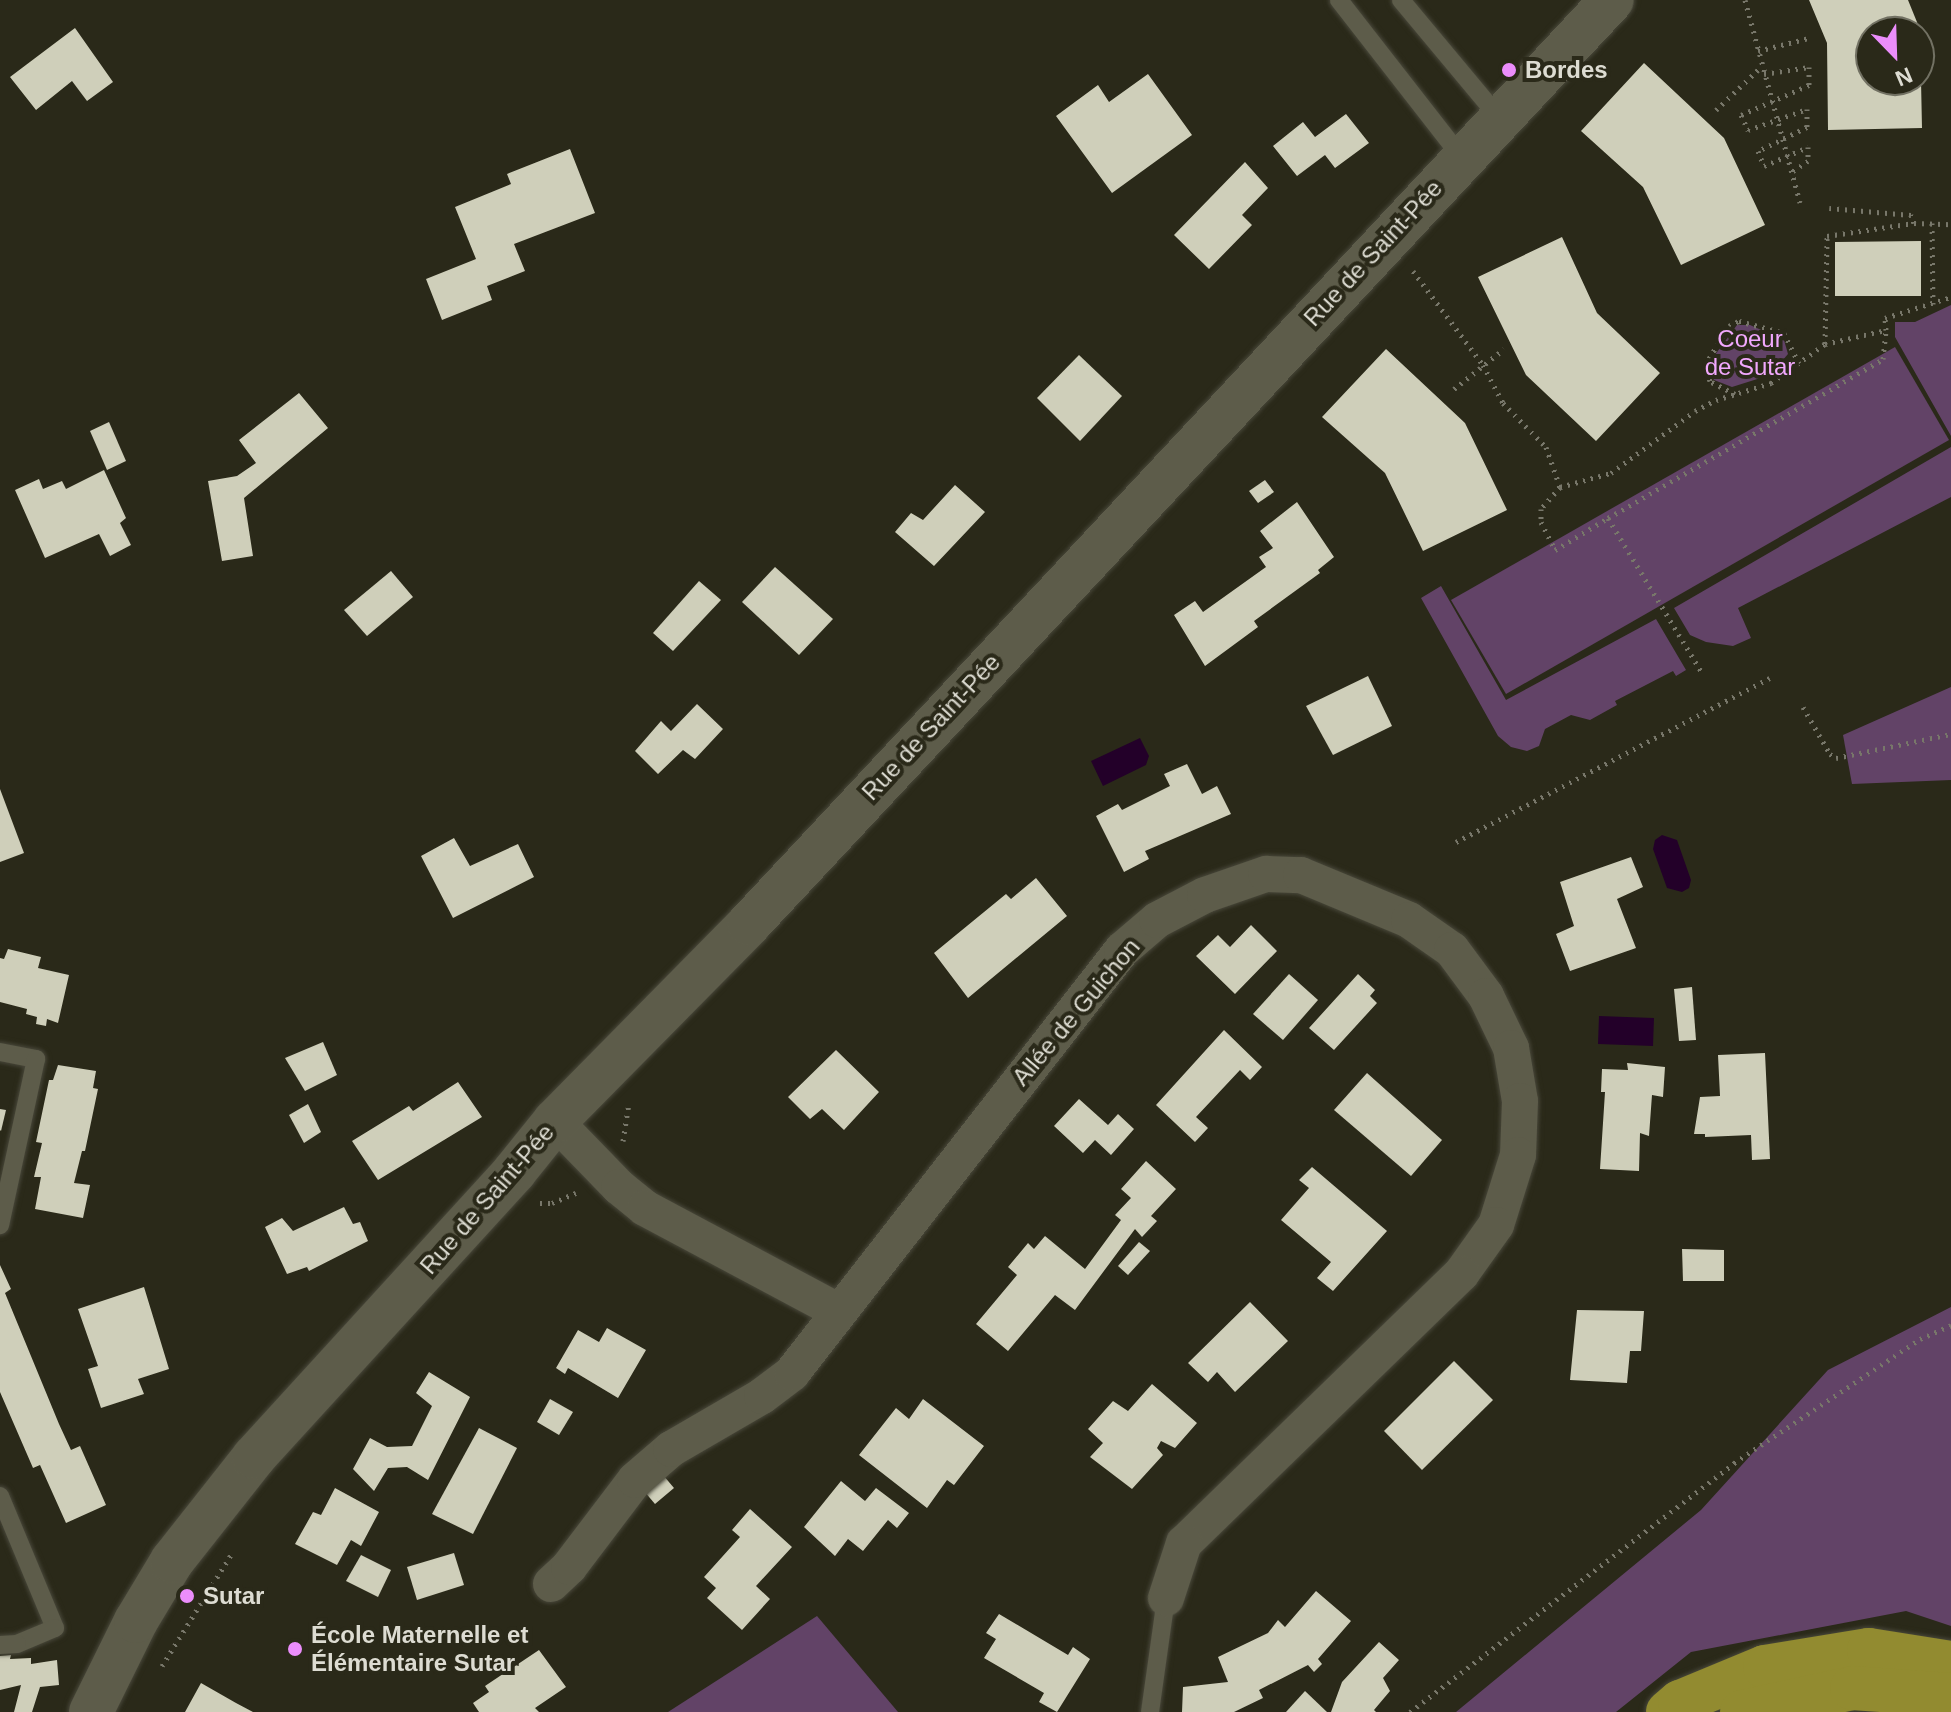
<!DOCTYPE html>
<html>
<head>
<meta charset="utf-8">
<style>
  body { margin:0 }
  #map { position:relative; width:1951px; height:1712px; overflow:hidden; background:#2a2919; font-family:Arial,sans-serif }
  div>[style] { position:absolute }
  .green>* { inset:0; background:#624367 }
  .water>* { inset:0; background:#230029 }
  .building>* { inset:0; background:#cfcfba }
  .path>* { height:5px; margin-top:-2.5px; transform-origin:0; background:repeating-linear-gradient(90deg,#78776a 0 2px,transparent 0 8px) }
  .roads { filter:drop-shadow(0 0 2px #48473a) drop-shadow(0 0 2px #48473a) }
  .lane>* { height:18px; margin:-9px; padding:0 9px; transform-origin:9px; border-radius:9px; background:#5d5c4a }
  .street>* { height:36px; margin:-18px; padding:0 18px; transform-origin:18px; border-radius:18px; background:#5d5c4a }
  .secondary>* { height:44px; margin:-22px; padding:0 22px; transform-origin:22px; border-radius:22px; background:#5d5c4a }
  .highway>* { height:44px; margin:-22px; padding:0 22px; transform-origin:22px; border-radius:22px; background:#928b30 }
  .dots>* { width:22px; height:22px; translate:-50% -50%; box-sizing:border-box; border:4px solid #2a2919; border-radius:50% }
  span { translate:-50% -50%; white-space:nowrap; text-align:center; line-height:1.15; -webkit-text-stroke:8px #2a2919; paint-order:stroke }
  .poi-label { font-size:24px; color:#dddcd2; font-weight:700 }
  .left { translate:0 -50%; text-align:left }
  .street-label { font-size:24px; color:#dddcd2 }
  .park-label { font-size:24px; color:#f1a8fd }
  .north { position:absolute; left:1855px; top:16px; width:80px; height:80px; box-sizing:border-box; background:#2a2919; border:2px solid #727163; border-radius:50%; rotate:157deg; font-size:22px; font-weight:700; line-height:32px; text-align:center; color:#dddcd2 }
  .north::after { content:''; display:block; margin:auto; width:28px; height:36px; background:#eb8dfb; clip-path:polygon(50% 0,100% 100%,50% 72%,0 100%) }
</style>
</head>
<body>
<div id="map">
  <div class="green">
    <i style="clip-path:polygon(1951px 305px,1951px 436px,1895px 337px,1895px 322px,1915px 322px)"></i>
    <i style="clip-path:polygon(1737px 325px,1750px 325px,1784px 340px,1788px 354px,1770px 375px,1732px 387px,1714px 380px,1708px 371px,1709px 363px)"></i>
    <i style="clip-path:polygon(1895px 347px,1949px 440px,1506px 694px,1451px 600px)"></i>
    <i style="clip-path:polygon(1951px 447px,1951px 497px,1738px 608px,1751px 638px,1733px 646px,1706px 642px,1690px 635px,1674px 608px)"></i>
    <i style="clip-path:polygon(1441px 586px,1506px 700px,1656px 619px,1686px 670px,1676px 676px,1673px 671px,1615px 701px,1617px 705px,1590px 720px,1571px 715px,1545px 729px,1539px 746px,1527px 751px,1511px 747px,1498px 736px,1421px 598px)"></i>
    <i style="clip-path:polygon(1951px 687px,1951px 780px,1852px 784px,1843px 735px)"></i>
    <i style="clip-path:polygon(1951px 1307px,1951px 1626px,1906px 1611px,1691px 1652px,1616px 1712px,1456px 1712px,1701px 1510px,1828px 1370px)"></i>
    <i style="clip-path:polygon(817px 1616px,898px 1712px,668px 1712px)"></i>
  </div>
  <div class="water">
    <i style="clip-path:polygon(1140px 738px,1149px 756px,1146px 765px,1103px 786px,1091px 761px)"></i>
    <i style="clip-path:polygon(1662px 835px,1677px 840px,1691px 880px,1689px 888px,1682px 892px,1667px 888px,1653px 849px,1655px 840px)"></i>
    <i style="clip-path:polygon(1599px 1016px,1654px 1018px,1653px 1046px,1598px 1044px)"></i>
  </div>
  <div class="building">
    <i style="clip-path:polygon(1809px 0,1908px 0,1921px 32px,1871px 32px,1871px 80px,1921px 80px,1922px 128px,1828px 130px,1827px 43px)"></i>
    <i style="clip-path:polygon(75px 28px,113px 82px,87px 101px,72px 81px,36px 110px,10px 77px)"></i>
    <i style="clip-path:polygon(1644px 63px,1724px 138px,1765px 225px,1681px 265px,1643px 187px,1581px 131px)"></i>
    <i style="clip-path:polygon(1148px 74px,1192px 135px,1112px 193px,1056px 116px,1098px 85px,1109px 102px)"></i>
    <i style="clip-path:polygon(1346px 114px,1369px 143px,1335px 168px,1325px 155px,1297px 176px,1273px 146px,1303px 122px,1315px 137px)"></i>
    <i style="clip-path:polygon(570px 149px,595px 213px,514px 244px,525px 271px,487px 286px,492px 300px,442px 320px,426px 279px,476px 259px,455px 207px,511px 184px,507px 174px)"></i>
    <i style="clip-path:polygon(1245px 162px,1268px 188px,1242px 215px,1252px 225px,1209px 269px,1174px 235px)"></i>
    <i style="clip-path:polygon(1562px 237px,1597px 313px,1660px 373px,1596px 441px,1526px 375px,1478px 277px)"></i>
    <i style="clip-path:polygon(1921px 241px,1921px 296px,1835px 296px,1835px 242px)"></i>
    <i style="clip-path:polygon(1386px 349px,1465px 423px,1507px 510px,1423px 551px,1385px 473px,1322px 417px)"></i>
    <i style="clip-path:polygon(1079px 355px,1122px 396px,1080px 441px,1037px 398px)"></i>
    <i style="clip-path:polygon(299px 393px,328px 428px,244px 498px,253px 556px,222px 561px,208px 481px,237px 476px,256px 463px,239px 440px)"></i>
    <i style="clip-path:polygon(109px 422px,126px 461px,107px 470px,90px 431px)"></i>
    <i style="clip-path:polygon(104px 470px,126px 518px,120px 523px,131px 545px,110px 556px,99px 534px,45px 558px,15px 490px,39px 479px,43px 489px,62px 481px,66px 489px)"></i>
    <i style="clip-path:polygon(1265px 480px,1274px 492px,1258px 503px,1249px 491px)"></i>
    <i style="clip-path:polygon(955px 485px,985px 512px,934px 566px,895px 532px,911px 513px,923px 520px)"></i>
    <i style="clip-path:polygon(1297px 502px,1334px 557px,1318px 570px,1320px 573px,1254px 621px,1258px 627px,1205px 666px,1174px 615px,1195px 601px,1203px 612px,1266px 567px,1259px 557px,1273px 548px,1260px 531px)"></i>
    <i style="clip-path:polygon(775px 567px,833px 619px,799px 655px,742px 602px)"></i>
    <i style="clip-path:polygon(391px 571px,413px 597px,367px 636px,344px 610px)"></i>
    <i style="clip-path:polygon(699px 581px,721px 600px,673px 651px,653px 633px)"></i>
    <i style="clip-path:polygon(1368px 676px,1392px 726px,1333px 755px,1306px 706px)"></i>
    <i style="clip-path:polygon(697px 704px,723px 729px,695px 759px,683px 750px,658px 774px,635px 751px,661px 721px,671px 731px)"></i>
    <i style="clip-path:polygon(1187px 764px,1202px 794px,1217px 786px,1231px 814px,1145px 851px,1149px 859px,1124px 872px,1096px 816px,1118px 804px,1122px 810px,1170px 786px,1164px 774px)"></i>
    <i style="clip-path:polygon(0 789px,24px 853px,0 862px)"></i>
    <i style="clip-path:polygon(454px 838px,470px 866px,518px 844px,534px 877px,453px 918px,421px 856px)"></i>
    <i style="clip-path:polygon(1631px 857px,1643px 887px,1617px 899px,1636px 948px,1570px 971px,1556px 934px,1574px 926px,1560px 882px)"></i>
    <i style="clip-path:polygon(1036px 878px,1067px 916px,968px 998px,934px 953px,1006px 894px,1011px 899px)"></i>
    <i style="clip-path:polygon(1251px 925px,1277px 951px,1235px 994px,1196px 956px,1218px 935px,1230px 947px)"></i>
    <i style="clip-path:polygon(8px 949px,41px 957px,38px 968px,69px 975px,58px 1023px,47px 1019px,46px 1026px,36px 1024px,37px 1017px,26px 1014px,27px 1009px,0 1002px,0 958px,4px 959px)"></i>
    <i style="clip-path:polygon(1289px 974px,1318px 1000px,1283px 1040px,1253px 1014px)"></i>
    <i style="clip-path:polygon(1358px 974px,1375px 990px,1370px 996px,1377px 1003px,1334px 1050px,1309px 1028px)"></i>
    <i style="clip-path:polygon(1692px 987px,1696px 1040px,1679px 1041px,1674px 989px)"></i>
    <i style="clip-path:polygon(1224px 1030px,1262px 1067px,1250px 1080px,1240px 1070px,1196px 1117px,1208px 1128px,1195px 1142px,1156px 1105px)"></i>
    <i style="clip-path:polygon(323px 1042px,337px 1075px,305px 1091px,285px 1058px)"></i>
    <i style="clip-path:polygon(836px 1050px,879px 1092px,844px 1130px,822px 1109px,810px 1119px,788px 1097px)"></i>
    <i style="clip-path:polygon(1765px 1053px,1770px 1159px,1752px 1160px,1751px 1135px,1705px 1137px,1705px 1134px,1694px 1134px,1700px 1097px,1720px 1096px,1718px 1055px)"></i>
    <i style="clip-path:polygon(1627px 1063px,1665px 1067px,1663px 1097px,1652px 1095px,1649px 1136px,1640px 1133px,1639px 1171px,1600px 1169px,1605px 1092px,1601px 1092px,1602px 1069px,1628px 1070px)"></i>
    <i style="clip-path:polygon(58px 1065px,96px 1071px,93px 1088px,98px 1089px,85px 1151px,82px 1151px,74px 1183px,90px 1185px,83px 1218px,35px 1209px,41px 1177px,34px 1177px,42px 1143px,36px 1142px,49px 1080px,53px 1080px)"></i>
    <i style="clip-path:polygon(1367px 1073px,1442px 1140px,1411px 1176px,1334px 1110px)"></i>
    <i style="clip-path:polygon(458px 1082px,482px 1117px,378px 1180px,352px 1141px,409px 1106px,413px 1111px)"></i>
    <i style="clip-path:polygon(1079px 1099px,1108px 1125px,1118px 1114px,1134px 1129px,1111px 1155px,1095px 1140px,1083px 1153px,1054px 1126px)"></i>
    <i style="clip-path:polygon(308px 1104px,321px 1132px,304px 1143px,289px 1115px)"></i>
    <i style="clip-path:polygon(0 1109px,6px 1110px,1px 1131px,0 1130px)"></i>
    <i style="clip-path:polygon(1146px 1161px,1176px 1189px,1151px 1216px,1157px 1221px,1142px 1237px,1135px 1229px,1075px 1310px,1055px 1295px,1008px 1351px,976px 1324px,1017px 1275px,1008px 1267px,1028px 1243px,1034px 1249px,1045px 1236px,1085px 1269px,1121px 1220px,1115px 1215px,1131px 1198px,1121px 1189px)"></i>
    <i style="clip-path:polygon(1312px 1167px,1387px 1231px,1333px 1291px,1317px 1278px,1331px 1262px,1281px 1220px,1309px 1188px,1299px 1180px)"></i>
    <i style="clip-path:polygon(344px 1207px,353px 1224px,360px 1222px,368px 1241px,309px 1271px,307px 1267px,287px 1274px,265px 1227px,282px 1218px,293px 1231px)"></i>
    <i style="clip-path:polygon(1139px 1242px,1150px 1251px,1128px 1275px,1118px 1266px)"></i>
    <i style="clip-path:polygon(1682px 1249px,1724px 1250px,1724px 1281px,1683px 1281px)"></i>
    <i style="clip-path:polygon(0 1265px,11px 1289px,5px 1293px,59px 1424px,71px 1450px,80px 1446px,106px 1505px,66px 1523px,40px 1465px,33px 1468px,0 1392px)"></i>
    <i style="clip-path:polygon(144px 1287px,169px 1369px,138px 1379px,144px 1394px,101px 1408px,88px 1369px,98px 1366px,78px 1309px)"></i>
    <i style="clip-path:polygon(1250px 1302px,1288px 1341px,1235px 1392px,1217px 1372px,1208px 1382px,1188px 1363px)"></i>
    <i style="clip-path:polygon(1577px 1310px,1644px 1311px,1641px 1351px,1630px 1351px,1627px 1383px,1570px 1380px)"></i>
    <i style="clip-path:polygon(607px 1328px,646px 1350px,618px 1398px,568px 1368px,565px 1374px,556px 1368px,578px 1330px,599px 1342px)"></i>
    <i style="clip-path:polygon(1454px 1361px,1493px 1400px,1422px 1470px,1384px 1431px)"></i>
    <i style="clip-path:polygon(429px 1372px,470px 1397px,428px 1480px,407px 1467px,388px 1468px,374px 1491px,353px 1469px,370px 1438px,387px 1447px,412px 1446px,432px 1406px,416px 1393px)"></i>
    <i style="clip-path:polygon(1152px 1384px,1197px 1423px,1175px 1448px,1161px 1441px,1157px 1448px,1163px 1455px,1132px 1489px,1090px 1457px,1103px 1443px,1088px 1429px,1113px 1401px,1128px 1411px)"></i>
    <i style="clip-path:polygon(550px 1399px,573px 1412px,559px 1435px,537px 1422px)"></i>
    <i style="clip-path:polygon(923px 1399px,984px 1446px,954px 1485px,947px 1480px,927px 1508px,859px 1455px,896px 1408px,909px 1419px)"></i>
    <i style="clip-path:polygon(479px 1428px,517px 1448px,473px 1534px,432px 1514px)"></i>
    <i style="clip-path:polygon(663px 1475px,674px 1488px,655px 1504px,644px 1491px)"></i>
    <i style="clip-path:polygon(841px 1481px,865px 1501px,876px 1488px,909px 1513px,897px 1528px,888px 1520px,863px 1551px,848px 1539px,835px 1556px,804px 1527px)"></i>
    <i style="clip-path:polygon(335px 1488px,379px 1512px,361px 1546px,351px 1540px,337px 1565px,295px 1544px,313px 1512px,321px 1515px)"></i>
    <i style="clip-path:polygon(750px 1509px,792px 1547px,756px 1586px,770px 1599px,742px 1630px,707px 1598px,716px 1588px,704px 1577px,740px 1537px,732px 1530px)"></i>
    <i style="clip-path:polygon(454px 1553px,464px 1585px,417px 1600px,407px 1567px)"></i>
    <i style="clip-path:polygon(361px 1555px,391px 1570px,378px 1597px,346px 1581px)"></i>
    <i style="clip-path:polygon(1316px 1591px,1351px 1621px,1318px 1659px,1322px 1664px,1314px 1672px,1308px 1665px,1259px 1690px,1263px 1698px,1234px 1712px,1182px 1712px,1183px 1687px,1228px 1682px,1218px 1657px,1268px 1633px,1278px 1620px,1285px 1627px)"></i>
    <i style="clip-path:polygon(999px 1614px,1068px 1655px,1073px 1647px,1090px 1659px,1057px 1712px,1039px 1702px,1044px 1693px,984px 1658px,996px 1639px,986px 1633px)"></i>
    <i style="clip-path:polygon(1379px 1642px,1399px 1660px,1383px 1678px,1390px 1691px,1374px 1710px,1376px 1712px,1331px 1712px,1342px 1682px)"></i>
    <i style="clip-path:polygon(539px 1650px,566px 1687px,535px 1708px,539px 1712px,479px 1712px,473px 1703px,489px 1692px,485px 1686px)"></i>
    <i style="clip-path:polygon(11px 1655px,10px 1659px,31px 1658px,31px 1664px,57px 1660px,59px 1685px,40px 1687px,32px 1712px,14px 1712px,21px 1685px,0 1690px,0 1656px)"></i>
    <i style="clip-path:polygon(201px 1683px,236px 1703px,253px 1712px,185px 1712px)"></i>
    <i style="clip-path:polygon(1305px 1691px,1327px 1712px,1286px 1712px)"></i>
  </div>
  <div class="path">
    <i style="left:1745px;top:0;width:210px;rotate:74.8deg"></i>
    <i style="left:1758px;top:51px;width:53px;rotate:-14.3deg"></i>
    <i style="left:1764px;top:74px;width:46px;rotate:-8.8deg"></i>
    <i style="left:1809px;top:67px;width:18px;rotate:90deg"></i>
    <i style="left:1809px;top:85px;width:74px;rotate:156.2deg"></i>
    <i style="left:1741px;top:115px;width:17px;rotate:65deg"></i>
    <i style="left:1748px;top:130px;width:63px;rotate:-19.6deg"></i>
    <i style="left:1807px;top:109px;width:18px;rotate:90deg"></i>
    <i style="left:1807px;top:127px;width:55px;rotate:153.9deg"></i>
    <i style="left:1758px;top:151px;width:16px;rotate:68deg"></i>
    <i style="left:1764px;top:166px;width:48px;rotate:-23.4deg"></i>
    <i style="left:1808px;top:147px;width:14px;rotate:90deg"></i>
    <i style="left:1808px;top:161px;width:22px;rotate:146deg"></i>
    <i style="left:1716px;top:110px;width:62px;rotate:-43.7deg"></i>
    <i style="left:1914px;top:223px;width:37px;rotate:2deg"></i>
    <i style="left:1932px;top:223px;width:81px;rotate:89.3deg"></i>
    <i style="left:1413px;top:271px;width:117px;rotate:53.3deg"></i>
    <i style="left:1483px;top:365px;width:43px;rotate:62.2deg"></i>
    <i style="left:1503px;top:403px;width:62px;rotate:45.7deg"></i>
    <i style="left:1546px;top:447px;width:42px;rotate:70.7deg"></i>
    <i style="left:1560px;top:487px;width:29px;rotate:131deg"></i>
    <i style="left:1541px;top:509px;width:13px;rotate:90deg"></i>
    <i style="left:1541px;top:522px;width:31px;rotate:63deg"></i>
    <i style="left:1555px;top:550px;width:62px;rotate:-31.1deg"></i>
    <i style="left:1608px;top:518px;width:179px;rotate:58.7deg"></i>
    <i style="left:1825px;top:344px;width:108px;rotate:-88.9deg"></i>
    <i style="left:1827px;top:236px;width:88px;rotate:-8.5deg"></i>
    <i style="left:1914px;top:223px;width:9px;rotate:-111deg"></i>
    <i style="left:1911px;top:215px;width:82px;rotate:-175.1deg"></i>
    <i style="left:1454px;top:389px;width:64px;rotate:-38.7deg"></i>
    <i style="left:1735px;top:394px;width:28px;rotate:-153deg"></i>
    <i style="left:1710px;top:381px;width:17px;rotate:-107deg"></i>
    <i style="left:1705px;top:365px;width:46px;rotate:-58.4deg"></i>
    <i style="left:1729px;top:326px;width:11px;rotate:-27deg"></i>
    <i style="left:1739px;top:321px;width:47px;rotate:14.9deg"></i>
    <i style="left:1784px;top:333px;width:34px;rotate:64deg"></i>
    <i style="left:1560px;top:487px;width:53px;rotate:-15.4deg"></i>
    <i style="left:1611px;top:473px;width:104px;rotate:-36.4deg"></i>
    <i style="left:1695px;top:411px;width:24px;rotate:-28deg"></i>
    <i style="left:1716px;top:400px;width:58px;rotate:-17.2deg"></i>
    <i style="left:1771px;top:383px;width:67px;rotate:-35.8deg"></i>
    <i style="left:1825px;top:344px;width:63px;rotate:-12.9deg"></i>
    <i style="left:1886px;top:330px;width:12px;rotate:-95deg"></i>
    <i style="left:1885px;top:318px;width:69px;rotate:-17.7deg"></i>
    <i style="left:1608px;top:518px;width:318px;rotate:-30deg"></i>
    <i style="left:1883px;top:359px;width:29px;rotate:-84deg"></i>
    <i style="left:1803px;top:707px;width:54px;rotate:60.1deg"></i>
    <i style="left:1830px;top:754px;width:7px;rotate:34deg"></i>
    <i style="left:1836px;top:758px;width:117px;rotate:-11.8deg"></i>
    <i style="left:1456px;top:842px;width:354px;rotate:-27.6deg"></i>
    <i style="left:623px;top:1141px;width:37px;rotate:-81deg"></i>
    <i style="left:540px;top:1203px;width:12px"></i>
    <i style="left:552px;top:1203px;width:26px;rotate:-23deg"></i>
    <i style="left:162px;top:1666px;width:133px;rotate:-58.2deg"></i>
    <i style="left:1410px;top:1712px;width:409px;rotate:-37.5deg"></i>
    <i style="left:1734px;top:1463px;width:224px;rotate:-33.7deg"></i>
    <i style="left:1920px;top:1339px;width:34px;rotate:-24deg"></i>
  </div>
  <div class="roads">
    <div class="lane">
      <i style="left:1339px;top:0;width:200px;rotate:52.1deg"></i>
      <i style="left:1401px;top:0;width:155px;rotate:50.2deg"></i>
      <i style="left:0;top:1052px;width:37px;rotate:11deg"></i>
      <i style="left:36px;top:1059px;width:170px;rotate:102.2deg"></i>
      <i style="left:0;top:1496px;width:143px;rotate:67.4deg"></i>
      <i style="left:55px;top:1628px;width:41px;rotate:157.2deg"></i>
      <i style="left:17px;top:1644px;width:17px;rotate:177deg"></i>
      <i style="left:1150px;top:1712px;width:115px;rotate:-82deg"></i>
    </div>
    <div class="street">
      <i style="left:555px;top:1121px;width:92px;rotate:45.9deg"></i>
      <i style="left:619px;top:1187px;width:33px;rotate:39deg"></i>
      <i style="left:645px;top:1208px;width:219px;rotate:28.1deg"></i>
      <i style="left:551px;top:1584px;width:25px;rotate:-43deg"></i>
      <i style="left:569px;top:1567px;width:109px;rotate:-52.8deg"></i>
      <i style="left:635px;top:1480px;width:48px;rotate:-40.7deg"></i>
      <i style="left:671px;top:1449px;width:105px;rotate:-30.2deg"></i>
      <i style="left:762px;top:1396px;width:38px;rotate:-37deg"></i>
      <i style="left:792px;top:1373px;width:536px;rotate:-52.04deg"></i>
      <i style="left:1122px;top:950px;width:46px;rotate:-40.6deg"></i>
      <i style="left:1157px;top:920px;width:54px;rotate:-27.5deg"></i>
      <i style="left:1205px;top:895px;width:65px;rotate:-19deg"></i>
      <i style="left:1266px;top:874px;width:35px;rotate:2deg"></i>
      <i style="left:1301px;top:875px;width:117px;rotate:22.6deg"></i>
      <i style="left:1409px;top:920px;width:52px;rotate:34.9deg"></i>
      <i style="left:1452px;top:950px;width:57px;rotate:53.5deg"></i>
      <i style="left:1486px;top:996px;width:58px;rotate:64.3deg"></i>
      <i style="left:1511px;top:1048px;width:54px;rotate:80.4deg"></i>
      <i style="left:1520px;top:1101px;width:54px;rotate:92.1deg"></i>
      <i style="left:1518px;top:1155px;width:73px;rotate:107.4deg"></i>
      <i style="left:1496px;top:1225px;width:60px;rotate:125.5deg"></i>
      <i style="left:1461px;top:1274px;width:386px;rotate:135.8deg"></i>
      <i style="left:1184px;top:1543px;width:58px;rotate:108.1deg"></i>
    </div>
    <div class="secondary">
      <i style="left:91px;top:1712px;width:102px;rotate:-63.7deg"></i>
      <i style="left:136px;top:1621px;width:70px;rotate:-59deg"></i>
      <i style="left:172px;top:1561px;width:132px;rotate:-51.7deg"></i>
      <i style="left:254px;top:1457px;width:386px;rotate:-47.6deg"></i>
      <i style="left:514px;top:1172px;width:65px;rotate:-51.2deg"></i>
      <i style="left:555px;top:1121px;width:276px;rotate:-45.4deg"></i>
      <i style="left:749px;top:924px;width:1264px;rotate:-46.96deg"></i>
    </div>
    <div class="highway">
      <i style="left:1668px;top:1712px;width:16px;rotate:-40deg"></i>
      <i style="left:1680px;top:1702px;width:92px;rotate:-22.4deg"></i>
      <i style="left:1765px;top:1667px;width:105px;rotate:-9.3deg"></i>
      <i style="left:1869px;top:1650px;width:83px;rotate:9deg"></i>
      <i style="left:1742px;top:1712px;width:113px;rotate:-12.3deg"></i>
      <i style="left:1852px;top:1688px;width:99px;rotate:4deg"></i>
    </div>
  </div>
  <div class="dots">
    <i style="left:1509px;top:70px;background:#eb8dfb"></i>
    <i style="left:187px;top:1596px;background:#eb8dfb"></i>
    <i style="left:295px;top:1649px;background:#eb8dfb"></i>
  </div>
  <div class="poi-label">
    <span class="left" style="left:1525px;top:70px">Bordes</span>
    <span class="left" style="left:203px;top:1596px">Sutar</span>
    <span class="left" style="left:311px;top:1649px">École Maternelle et<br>Élémentaire Sutar</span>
  </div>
  <div class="street-label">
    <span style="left:1373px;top:253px;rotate:-47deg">Rue de Saint-Pée</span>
    <span style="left:931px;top:727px;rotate:-47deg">Rue de Saint-Pée</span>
    <span style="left:1076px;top:1012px;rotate:-50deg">Allée de Guichon</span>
    <span style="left:487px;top:1199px;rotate:-49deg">Rue de Saint-Pée</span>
  </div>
  <div class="park-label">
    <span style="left:1750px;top:353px">Coeur<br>de Sutar</span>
  </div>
  <div class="north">N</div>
</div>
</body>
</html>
